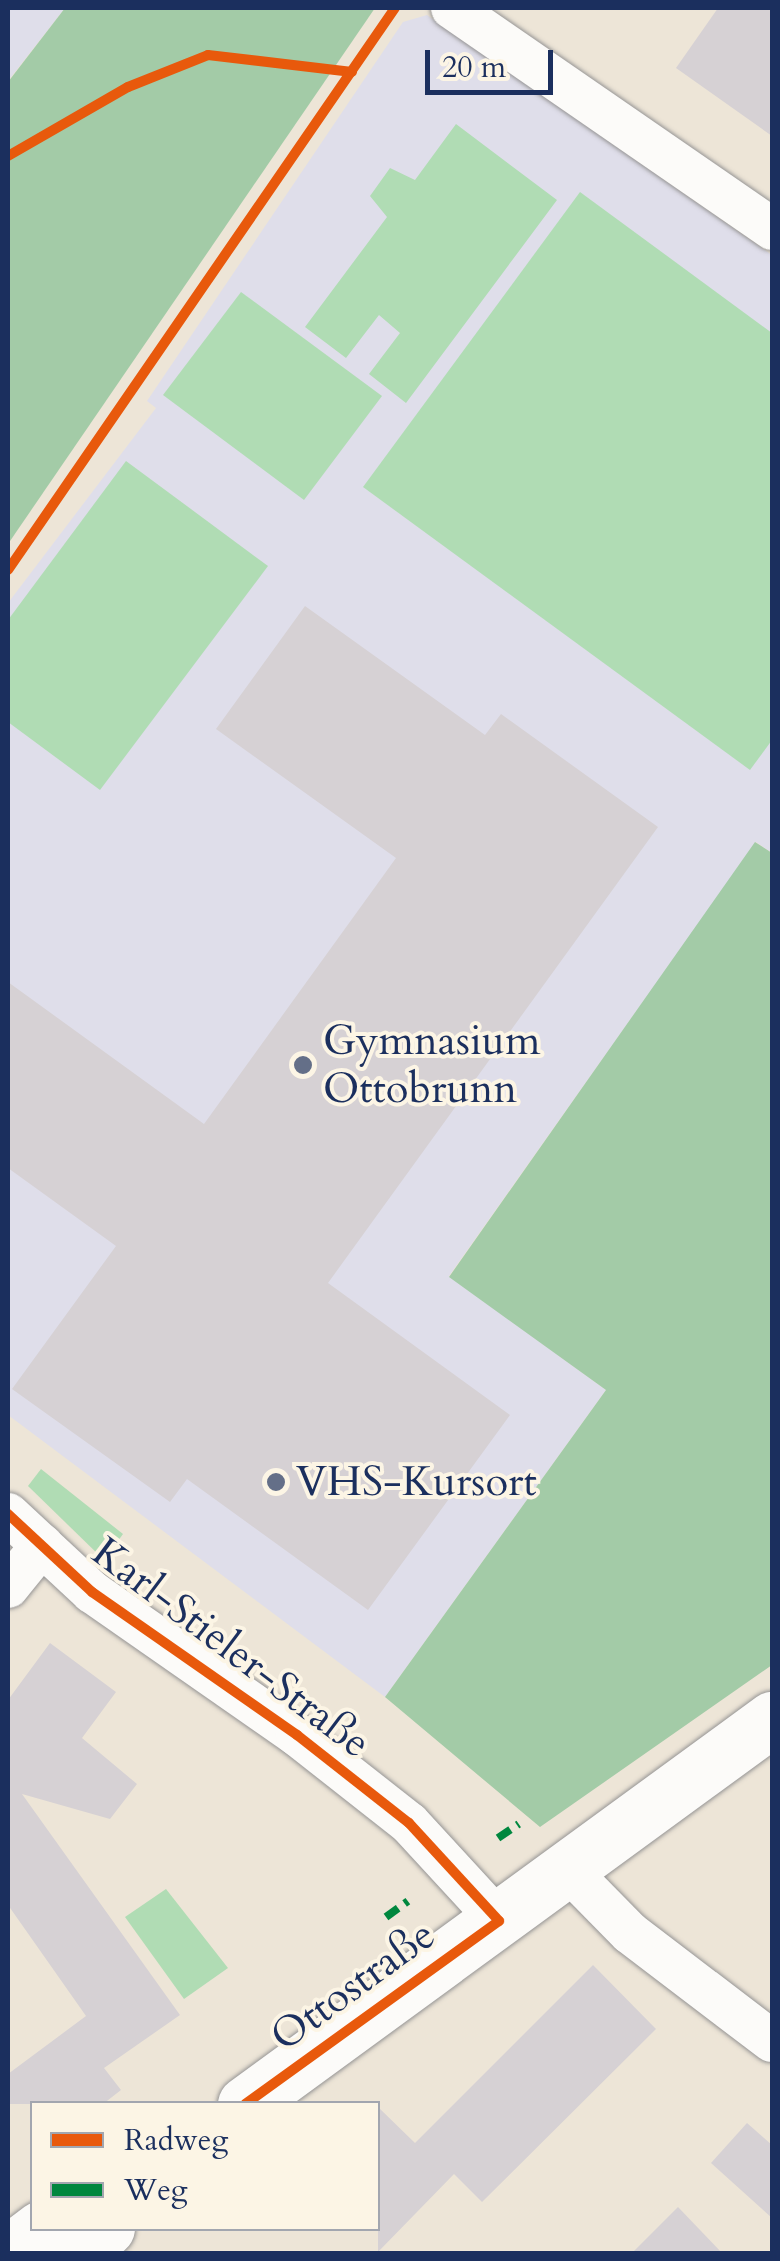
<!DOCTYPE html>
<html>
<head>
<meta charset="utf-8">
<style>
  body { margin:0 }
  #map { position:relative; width:780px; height:2261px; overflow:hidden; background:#ede5d7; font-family:Cardo,serif }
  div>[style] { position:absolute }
  .built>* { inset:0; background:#dfdeea }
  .green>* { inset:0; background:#b0dcb4 }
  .forest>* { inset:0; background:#a3cba7 }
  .building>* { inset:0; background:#d6d1d4 }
  .roads { filter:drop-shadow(0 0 2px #959494) drop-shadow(0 0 2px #959494) }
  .street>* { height:42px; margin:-21px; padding:0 21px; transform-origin:21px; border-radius:21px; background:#fcfbf9 }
  .secondary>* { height:55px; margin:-27.5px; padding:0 27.5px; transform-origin:27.5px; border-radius:27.5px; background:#fcfbf9 }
  .quiet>* { height:8px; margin-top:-4px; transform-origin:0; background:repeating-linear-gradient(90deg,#00873e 0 15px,transparent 0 23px) }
  .cycleway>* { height:10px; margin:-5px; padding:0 5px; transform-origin:5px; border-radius:5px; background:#e8590c }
  .dots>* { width:28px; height:28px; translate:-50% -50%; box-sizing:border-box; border:5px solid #fcf5e5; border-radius:50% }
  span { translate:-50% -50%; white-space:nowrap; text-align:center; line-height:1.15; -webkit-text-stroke:8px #fcf5e5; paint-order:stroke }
  .poi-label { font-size:42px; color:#1b2f5e }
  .left { translate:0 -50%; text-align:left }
  .street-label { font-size:42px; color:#1b2f5e }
  .frame { position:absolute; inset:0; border:10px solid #1b2f5e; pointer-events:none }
  .legend { position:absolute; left:30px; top:2101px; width:350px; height:130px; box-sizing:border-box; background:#fcf5e5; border:2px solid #a2a6af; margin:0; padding:12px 18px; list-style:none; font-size:30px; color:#1b2f5e }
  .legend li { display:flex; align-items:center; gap:20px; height:50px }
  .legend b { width:50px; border:2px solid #a2a6af }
  .scale { position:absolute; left:425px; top:50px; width:128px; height:45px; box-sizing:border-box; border:5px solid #1b2f5e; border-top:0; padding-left:12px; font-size:30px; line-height:35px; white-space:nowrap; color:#1b2f5e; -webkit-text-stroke:8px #fcf5e5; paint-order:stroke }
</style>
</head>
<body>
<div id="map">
  <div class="built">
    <i style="clip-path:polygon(8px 8px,65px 8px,8px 81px)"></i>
    <i style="clip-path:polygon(427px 15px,772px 255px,772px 853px,756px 842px,449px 1276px,606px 1390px,385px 1697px,8px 1415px,8px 603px,156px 408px,147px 401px,403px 22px)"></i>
  </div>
  <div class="green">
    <i style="clip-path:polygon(456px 124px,557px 200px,406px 403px,369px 374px,400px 333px,379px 315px,346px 358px,305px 327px,387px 217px,370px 196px,390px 168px,415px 180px)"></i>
    <i style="clip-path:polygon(580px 192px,772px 333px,772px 740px,750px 770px,363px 487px)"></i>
    <i style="clip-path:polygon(241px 292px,382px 396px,304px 500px,163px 395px)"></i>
    <i style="clip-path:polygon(126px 461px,268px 566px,100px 790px,8px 722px,8px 620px)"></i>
    <i style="clip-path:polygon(41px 1469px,123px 1534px,104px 1560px,28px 1486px)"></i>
    <i style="clip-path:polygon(166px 1889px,228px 1968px,184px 1999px,125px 1917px)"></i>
  </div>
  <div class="forest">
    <i style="clip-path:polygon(65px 8px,375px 8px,8px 544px,8px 82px)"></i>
    <i style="clip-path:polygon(755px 842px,772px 853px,772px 1665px,540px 1827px,385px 1697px,606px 1390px,449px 1277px)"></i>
  </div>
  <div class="building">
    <i style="clip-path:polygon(718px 8px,772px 8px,772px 136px,676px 68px)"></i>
    <i style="clip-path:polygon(305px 606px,485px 735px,501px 714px,658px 827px,328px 1283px,510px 1415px,368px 1610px,187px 1479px,170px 1502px,12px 1389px,116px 1246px,8px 1168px,8px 982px,204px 1124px,396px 858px,216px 729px)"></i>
    <i style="clip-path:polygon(50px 1643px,116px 1692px,82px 1738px,137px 1784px,110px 1819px,22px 1794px,180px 2015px,104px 2068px,121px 2090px,103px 2104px,8px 2104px,8px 2074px,86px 2016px,8px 1905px,8px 1700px)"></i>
    <i style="clip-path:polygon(593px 1965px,656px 2029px,482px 2202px,454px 2174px,378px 2252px,378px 2107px,415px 2143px)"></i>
    <i style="clip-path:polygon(747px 2123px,772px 2145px,772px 2218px,711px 2163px)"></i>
    <i style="clip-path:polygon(678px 2207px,723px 2254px,631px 2254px)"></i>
  </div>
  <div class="roads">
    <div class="street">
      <i style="left:452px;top:8px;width:389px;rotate:34.6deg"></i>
      <i style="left:8px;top:1514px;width:115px;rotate:42.9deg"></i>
      <i style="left:92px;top:1592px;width:250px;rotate:34.9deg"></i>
      <i style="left:297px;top:1735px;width:142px;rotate:38.2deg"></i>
      <i style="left:409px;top:1823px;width:133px;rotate:47.4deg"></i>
      <i style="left:8px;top:1587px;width:54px;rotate:-51deg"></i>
      <i style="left:568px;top:1870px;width:88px;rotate:45.5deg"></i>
      <i style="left:630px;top:1933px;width:178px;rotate:37.3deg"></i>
    </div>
    <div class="secondary">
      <i style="left:245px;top:2104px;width:653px;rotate:-36.15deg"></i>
      <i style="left:8px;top:2253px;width:41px;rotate:-37.1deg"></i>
      <i style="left:74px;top:2254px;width:42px;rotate:-38.2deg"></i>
    </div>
  </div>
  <div class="quiet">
    <i style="left:498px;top:1838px;width:25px;rotate:-34deg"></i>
    <i style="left:386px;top:1917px;width:27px;rotate:-36deg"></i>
  </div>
  <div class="cycleway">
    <i style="left:8px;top:156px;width:138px;rotate:-29.9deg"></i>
    <i style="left:128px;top:87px;width:86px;rotate:-21.8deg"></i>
    <i style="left:208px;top:55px;width:145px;rotate:6.7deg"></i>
    <i style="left:8px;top:570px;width:682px;rotate:-55.45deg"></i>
    <i style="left:8px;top:1514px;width:115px;rotate:42.9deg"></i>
    <i style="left:92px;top:1592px;width:250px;rotate:34.9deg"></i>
    <i style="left:297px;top:1735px;width:142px;rotate:38.2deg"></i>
    <i style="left:409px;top:1823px;width:133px;rotate:47.4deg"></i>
    <i style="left:499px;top:1921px;width:313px;rotate:144.2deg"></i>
  </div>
  <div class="dots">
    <i style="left:303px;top:1065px;background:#646f88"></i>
    <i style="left:276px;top:1482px;background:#646f88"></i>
  </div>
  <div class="poi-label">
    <span class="left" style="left:323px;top:1065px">Gymnasium<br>Ottobrunn</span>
    <span class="left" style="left:296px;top:1482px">VHS-Kursort</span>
  </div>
  <div class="street-label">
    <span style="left:231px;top:1648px;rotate:37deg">Karl-Stieler-Straße</span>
    <span style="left:353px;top:1986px;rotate:-36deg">Ottostraße</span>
  </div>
  <div class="frame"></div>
  <ul class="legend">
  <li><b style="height:12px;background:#e8590c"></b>Radweg</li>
  <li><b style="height:12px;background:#00873e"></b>Weg</li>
  </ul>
  <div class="scale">20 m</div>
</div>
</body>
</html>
